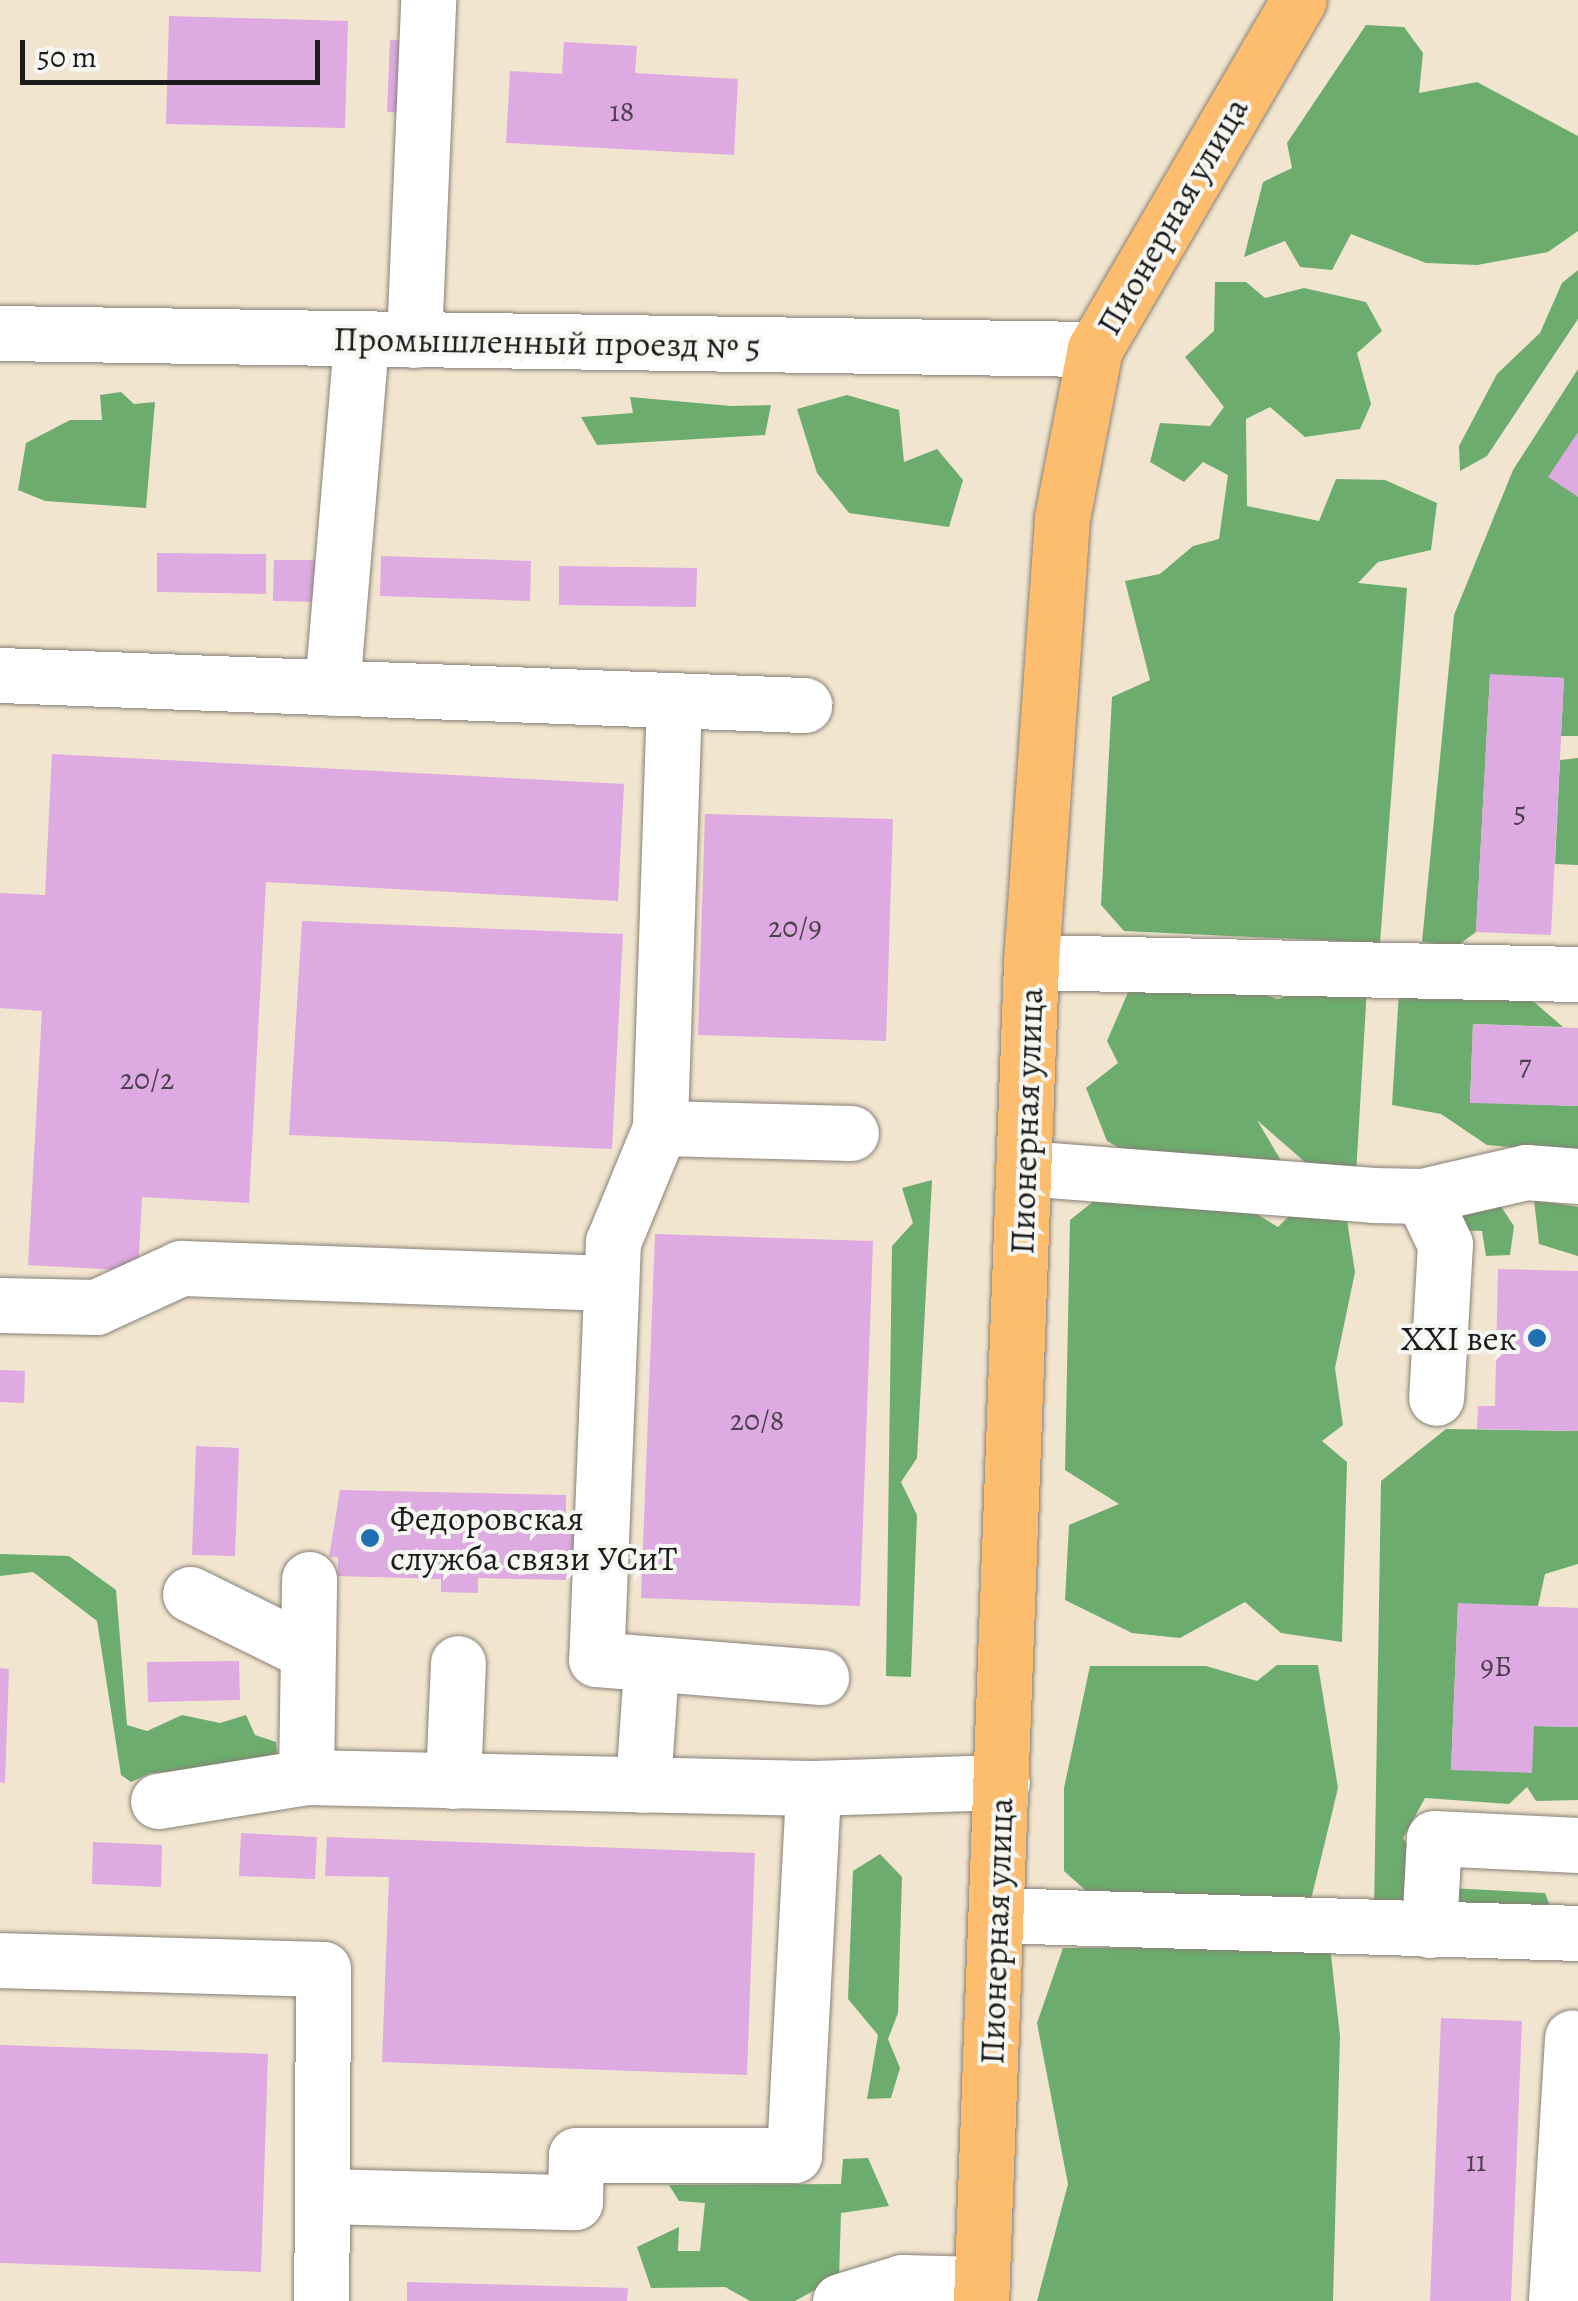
<!DOCTYPE html>
<html>
<head>
<meta charset="utf-8">
<style>
  body { margin:0 }
  #map { position:relative; width:1578px; height:2301px; overflow:hidden; background:#f2e5cf; font-family:Alegreya,serif }
  div>[style] { position:absolute }
  .forest>* { inset:0; background:#6cac6e }
  .building>* { inset:0; background:#ddaae1 }
  .roads { filter:drop-shadow(0 0 2px #878076) drop-shadow(0 0 2px #878076) }
  .minor>* { height:55px; margin:-27.5px; padding:0 27.5px; transform-origin:27.5px; border-radius:27.5px; background:#fff }
  .major>* { height:55px; margin:-27.5px; padding:0 27.5px; transform-origin:27.5px; border-radius:27.5px; background:#fcbd6f }
  .dots>* { width:28px; height:28px; translate:-50% -50%; box-sizing:border-box; border:5px solid #f6f6f2; border-radius:50% }
  span { translate:-50% -50%; white-space:nowrap; text-align:center; line-height:1.15; -webkit-text-stroke:8px #f6f6f2; paint-order:stroke }
  .number-label { font-size:30px; color:#4c404d }
  .number-label span { -webkit-text-stroke-width:0 }
  .street-label { font-size:35px; color:#1c1c1c }
  .poi-label { font-size:35px; color:#1c1c1c }
  .right { translate:-100% -50%; text-align:right }
  .left { translate:0 -50%; text-align:left }
  .scale { position:absolute; left:20px; top:40px; width:300px; height:45px; box-sizing:border-box; border:5px solid #1c1c1c; border-top:0; padding-left:12px; font-size:30px; line-height:35px; white-space:nowrap; color:#1c1c1c; -webkit-text-stroke:8px #f6f6f2; paint-order:stroke }
</style>
</head>
<body>
<div id="map">
  <div class="forest">
    <i style="clip-path:polygon(1366px 25px,1404px 27px,1423px 53px,1419px 93px,1477px 82px,1578px 136px,1578px 231px,1548px 252px,1477px 265px,1426px 263px,1351px 234px,1332px 270px,1300px 267px,1285px 241px,1244px 257px,1263px 182px,1292px 168px,1287px 143px)"></i>
    <i style="clip-path:polygon(1578px 270px,1578px 319px,1487px 456px,1460px 471px,1459px 446px,1497px 374px,1540px 333px,1562px 283px)"></i>
    <i style="clip-path:polygon(1215px 282px,1246px 282px,1265px 298px,1304px 288px,1366px 302px,1382px 331px,1357px 353px,1371px 404px,1360px 429px,1305px 437px,1270px 407px,1246px 419px,1247px 506px,1319px 521px,1336px 479px,1385px 480px,1437px 503px,1431px 550px,1378px 562px,1358px 583px,1407px 588px,1380px 943px,1124px 931px,1101px 905px,1112px 697px,1150px 680px,1125px 581px,1160px 574px,1193px 546px,1219px 539px,1228px 475px,1203px 462px,1184px 482px,1150px 462px,1160px 423px,1210px 426px,1224px 407px,1185px 357px,1214px 331px)"></i>
    <i style="clip-path:polygon(1578px 369px,1578px 736px,1561px 736px,1564px 678px,1490px 675px,1476px 932px,1457px 946px,1422px 942px,1454px 615px,1513px 470px)"></i>
    <i style="clip-path:polygon(121px 392px,134px 404px,155px 402px,146px 508px,45px 501px,18px 490px,26px 443px,70px 420px,102px 420px,100px 395px)"></i>
    <i style="clip-path:polygon(847px 395px,899px 410px,904px 462px,937px 449px,963px 480px,949px 527px,849px 513px,817px 473px,797px 409px)"></i>
    <i style="clip-path:polygon(630px 397px,731px 406px,771px 405px,765px 435px,597px 445px,581px 417px,633px 413px)"></i>
    <i style="clip-path:polygon(1578px 758px,1578px 865px,1555px 864px,1560px 760px)"></i>
    <i style="clip-path:polygon(1208px 977px,1278px 999px,1326px 981px,1367px 988px,1356px 1174px,1322px 1177px,1257px 1120px,1286px 1169px,1224px 1155px,1148px 1164px,1107px 1141px,1086px 1088px,1118px 1063px,1107px 1041px,1132px 983px)"></i>
    <i style="clip-path:polygon(1399px 992px,1526px 995px,1563px 1027px,1473px 1024px,1470px 1102px,1578px 1106px,1578px 1153px,1487px 1145px,1441px 1114px,1392px 1105px)"></i>
    <i style="clip-path:polygon(932px 1180px,917px 1458px,901px 1482px,917px 1515px,911px 1677px,886px 1676px,892px 1246px,913px 1223px,902px 1188px)"></i>
    <i style="clip-path:polygon(1104px 1193px,1240px 1204px,1278px 1227px,1302px 1203px,1346px 1214px,1355px 1272px,1335px 1368px,1343px 1425px,1322px 1441px,1347px 1462px,1342px 1642px,1281px 1633px,1245px 1602px,1180px 1638px,1132px 1633px,1065px 1600px,1069px 1525px,1119px 1504px,1065px 1470px,1070px 1220px)"></i>
    <i style="clip-path:polygon(1474px 1193px,1500px 1205px,1514px 1226px,1510px 1255px,1486px 1256px,1482px 1231px,1450px 1230px)"></i>
    <i style="clip-path:polygon(1534px 1200px,1578px 1207px,1578px 1256px,1539px 1244px)"></i>
    <i style="clip-path:polygon(1446px 1429px,1578px 1431px,1578px 1564px,1545px 1574px,1538px 1606px,1458px 1604px,1451px 1769px,1534px 1726px,1578px 1727px,1578px 1800px,1536px 1801px,1527px 1787px,1509px 1804px,1425px 1798px,1403px 1838px,1420px 1864px,1417px 1903px,1374px 1911px,1381px 1481px)"></i>
    <i style="clip-path:polygon(0 1554px,69px 1556px,116px 1590px,127px 1725px,147px 1731px,182px 1715px,220px 1723px,246px 1715px,255px 1735px,276px 1742px,278px 1765px,151px 1773px,131px 1782px,121px 1775px,97px 1621px,33px 1572px,0 1576px)"></i>
    <i style="clip-path:polygon(1277px 1665px,1318px 1665px,1338px 1788px,1308px 1912px,1094px 1898px,1064px 1871px,1064px 1788px,1090px 1666px,1206px 1666px,1257px 1681px)"></i>
    <i style="clip-path:polygon(880px 1854px,902px 1877px,898px 2013px,888px 2039px,900px 2068px,891px 2098px,867px 2099px,878px 2035px,848px 1999px,853px 1871px)"></i>
    <i style="clip-path:polygon(1449px 1888px,1545px 1893px,1553px 1914px,1450px 1912px)"></i>
    <i style="clip-path:polygon(1330px 1946px,1340px 2036px,1333px 2301px,1037px 2301px,1068px 2184px,1037px 2023px,1063px 1948px)"></i>
    <i style="clip-path:polygon(868px 2158px,889px 2206px,841px 2213px,839px 2277px,795px 2301px,750px 2301px,725px 2287px,651px 2288px,637px 2247px,679px 2227px,678px 2251px,700px 2251px,705px 2203px,679px 2201px,669px 2185px,841px 2184px,843px 2159px)"></i>
  </div>
  <div class="building">
    <i style="clip-path:polygon(169px 16px,348px 21px,345px 128px,166px 124px)"></i>
    <i style="clip-path:polygon(390px 40px,444px 41px,441px 114px,387px 112px)"></i>
    <i style="clip-path:polygon(564px 42px,637px 46px,635px 73px,738px 79px,734px 155px,506px 143px,510px 71px,562px 74px)"></i>
    <i style="clip-path:polygon(1578px 432px,1578px 497px,1548px 477px)"></i>
    <i style="clip-path:polygon(157px 553px,266px 554px,266px 594px,157px 592px)"></i>
    <i style="clip-path:polygon(381px 556px,531px 561px,530px 601px,380px 596px)"></i>
    <i style="clip-path:polygon(274px 560px,318px 560px,318px 602px,273px 601px)"></i>
    <i style="clip-path:polygon(559px 566px,697px 568px,696px 607px,559px 605px)"></i>
    <i style="clip-path:polygon(1490px 674px,1564px 678px,1551px 935px,1476px 932px)"></i>
    <i style="clip-path:polygon(52px 754px,624px 784px,618px 901px,266px 882px,249px 1203px,142px 1197px,138px 1271px,28px 1265px,42px 1011px,0 1008px,0 893px,45px 895px)"></i>
    <i style="clip-path:polygon(705px 814px,893px 819px,886px 1041px,698px 1035px)"></i>
    <i style="clip-path:polygon(302px 921px,623px 934px,612px 1149px,289px 1135px)"></i>
    <i style="clip-path:polygon(1473px 1024px,1578px 1028px,1578px 1106px,1470px 1103px)"></i>
    <i style="clip-path:polygon(655px 1234px,873px 1241px,860px 1606px,641px 1598px)"></i>
    <i style="clip-path:polygon(1498px 1269px,1578px 1271px,1578px 1431px,1477px 1429px,1478px 1406px,1495px 1406px)"></i>
    <i style="clip-path:polygon(0 1370px,25px 1371px,24px 1403px,0 1402px)"></i>
    <i style="clip-path:polygon(196px 1446px,239px 1448px,235px 1556px,192px 1555px)"></i>
    <i style="clip-path:polygon(340px 1490px,566px 1495px,566px 1519px,583px 1519px,582px 1561px,567px 1561px,567px 1580px,478px 1578px,478px 1593px,441px 1592px,441px 1579px,338px 1576px,338px 1557px,329px 1557px)"></i>
    <i style="clip-path:polygon(1458px 1603px,1578px 1608px,1578px 1727px,1534px 1726px,1532px 1773px,1451px 1770px)"></i>
    <i style="clip-path:polygon(239px 1661px,240px 1700px,148px 1702px,147px 1662px)"></i>
    <i style="clip-path:polygon(0 1668px,9px 1669px,5px 1783px,0 1782px)"></i>
    <i style="clip-path:polygon(241px 1833px,317px 1837px,315px 1879px,239px 1876px)"></i>
    <i style="clip-path:polygon(327px 1837px,755px 1853px,747px 2075px,382px 2062px,389px 1877px,325px 1876px)"></i>
    <i style="clip-path:polygon(93px 1842px,162px 1845px,161px 1887px,92px 1884px)"></i>
    <i style="clip-path:polygon(1441px 2018px,1522px 2021px,1511px 2301px,1430px 2301px)"></i>
    <i style="clip-path:polygon(0 2045px,268px 2054px,261px 2272px,0 2263px)"></i>
    <i style="clip-path:polygon(407px 2282px,628px 2288px,627px 2301px,407px 2301px)"></i>
  </div>
  <div class="roads">
    <div class="minor">
      <i style="left:0;top:333px;width:1095px;rotate:0.84deg"></i>
      <i style="left:414px;top:340px;width:340px;rotate:-87.6deg"></i>
      <i style="left:0;top:675px;width:805px;rotate:2.14deg"></i>
      <i style="left:332px;top:688px;width:350px;rotate:-85.2deg"></i>
      <i style="left:674px;top:700px;width:428px;rotate:91.9deg"></i>
      <i style="left:660px;top:1128px;width:123px;rotate:112.4deg"></i>
      <i style="left:613px;top:1242px;width:417px;rotate:92.3deg"></i>
      <i style="left:596px;top:1659px;width:226px;rotate:4.6deg"></i>
      <i style="left:1031px;top:962px;width:547px;rotate:1.26deg"></i>
      <i style="left:660px;top:1128px;width:191px;rotate:1.5deg"></i>
      <i style="left:1024px;top:1168px;width:350px;rotate:4.4deg"></i>
      <i style="left:1373px;top:1195px;width:49px;rotate:1.2deg"></i>
      <i style="left:1422px;top:1196px;width:107px;rotate:-13deg"></i>
      <i style="left:1526px;top:1172px;width:52px;rotate:4.4deg"></i>
      <i style="left:1422px;top:1196px;width:53px;rotate:64.4deg"></i>
      <i style="left:1445px;top:1244px;width:154px;rotate:93.3deg"></i>
      <i style="left:0;top:1305px;width:96px;rotate:1.2deg"></i>
      <i style="left:96px;top:1307px;width:94px;rotate:-24.6deg"></i>
      <i style="left:181px;top:1268px;width:430px;rotate:2deg"></i>
      <i style="left:190px;top:1594px;width:131px;rotate:26.2deg"></i>
      <i style="left:306px;top:1777px;width:198px;rotate:-89.1deg"></i>
      <i style="left:453px;top:1781px;width:118px;rotate:-87.6deg"></i>
      <i style="left:643px;top:1785px;width:118px;rotate:-86.1deg"></i>
      <i style="left:158px;top:1801px;width:150px;rotate:-9.2deg"></i>
      <i style="left:306px;top:1777px;width:507px;rotate:1.24deg"></i>
      <i style="left:813px;top:1788px;width:189px;rotate:-1.8deg"></i>
      <i style="left:996px;top:1915px;width:582px;rotate:1.77deg"></i>
      <i style="left:1429px;top:1930px;width:92px;rotate:-86.9deg"></i>
      <i style="left:1434px;top:1838px;width:144px;rotate:2.8deg"></i>
      <i style="left:0;top:1960px;width:323px;rotate:1.6deg"></i>
      <i style="left:323px;top:1969px;width:332px;rotate:90.3deg"></i>
      <i style="left:322px;top:2196px;width:253px;rotate:1.4deg"></i>
      <i style="left:575px;top:2202px;width:47px;rotate:-88.8deg"></i>
      <i style="left:576px;top:2155px;width:218px"></i>
      <i style="left:794px;top:2155px;width:367px;rotate:-87deg"></i>
      <i style="left:840px;top:2301px;width:65px;rotate:-17deg"></i>
      <i style="left:902px;top:2282px;width:80px;rotate:1.4deg"></i>
      <i style="left:1556px;top:2301px;width:264px;rotate:-86.5deg"></i>
    </div>
    <div class="major">
      <i style="left:981px;top:2301px;width:1340px;rotate:-87.86deg"></i>
      <i style="left:1031px;top:962px;width:445px;rotate:-86deg"></i>
      <i style="left:1062px;top:518px;width:172px;rotate:-79deg"></i>
      <i style="left:1095px;top:349px;width:404px;rotate:-59.7deg"></i>
    </div>
  </div>
  <div class="dots">
    <i style="left:1537px;top:1338px;background:#1f6fb2"></i>
    <i style="left:370px;top:1538px;background:#1f6fb2"></i>
  </div>
  <div class="number-label">
    <span style="left:622px;top:111px">18</span>
    <span style="left:1520px;top:812px">5</span>
    <span style="left:795px;top:927px">20/9</span>
    <span style="left:1525px;top:1065px">7</span>
    <span style="left:147px;top:1079px">20/2</span>
    <span style="left:757px;top:1420px">20/8</span>
    <span style="left:1496px;top:1666px">9Б</span>
    <span style="left:1476px;top:2161px">11</span>
  </div>
  <div class="street-label">
    <span style="left:1172px;top:216px;rotate:-60deg">Пионерная улица</span>
    <span style="left:547px;top:342px;rotate:1deg">Промышленный проезд № 5</span>
    <span style="left:1026px;top:1121px;rotate:-88deg">Пионерная улица</span>
    <span style="left:996px;top:1931px;rotate:-88deg">Пионерная улица</span>
  </div>
  <div class="poi-label">
    <span class="right" style="left:1517px;top:1338px">XXI век</span>
    <span class="left" style="left:390px;top:1538px">Федоровская<br>служба связи УСиТ</span>
  </div>
  <div class="scale">50 m</div>
</div>
</body>
</html>
